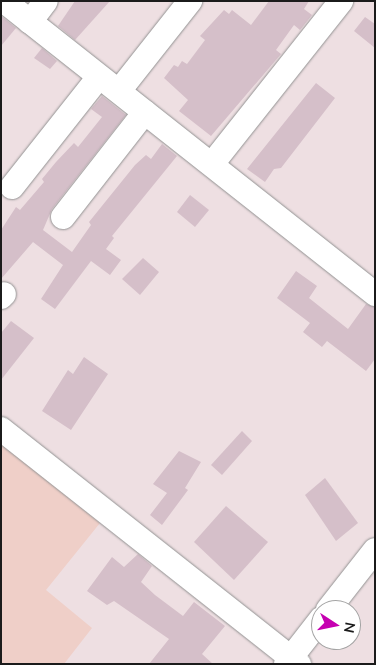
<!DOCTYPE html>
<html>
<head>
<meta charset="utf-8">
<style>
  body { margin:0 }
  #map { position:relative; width:376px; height:665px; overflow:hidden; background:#eedfe2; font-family:Mulish,sans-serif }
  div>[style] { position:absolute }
  .farmland>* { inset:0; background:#efcfc8 }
  .building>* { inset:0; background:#d5bfc9 }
  .roads { filter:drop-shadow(0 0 1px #929292) drop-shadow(0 0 1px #929292) }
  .minor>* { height:24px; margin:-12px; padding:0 12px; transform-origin:12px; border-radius:12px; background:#fff }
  span { translate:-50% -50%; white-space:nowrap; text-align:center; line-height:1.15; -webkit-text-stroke:4px #fff; paint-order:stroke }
  .frame { position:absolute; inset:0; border:2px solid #1b1b1b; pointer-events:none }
  .north { position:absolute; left:311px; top:600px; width:50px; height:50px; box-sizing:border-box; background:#fff; border:1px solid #a4a4a4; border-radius:50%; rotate:101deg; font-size:14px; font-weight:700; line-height:20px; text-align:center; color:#1b1b1b }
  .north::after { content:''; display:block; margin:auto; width:18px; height:22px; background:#c600b1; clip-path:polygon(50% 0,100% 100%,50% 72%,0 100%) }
</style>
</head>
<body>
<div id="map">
  <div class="farmland">
    <i style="clip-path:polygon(1px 443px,100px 523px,46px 590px,92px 628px,64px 664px,1px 664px)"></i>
  </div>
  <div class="building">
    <i style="clip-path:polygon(75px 1px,110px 1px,75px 40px,58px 26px)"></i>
    <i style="clip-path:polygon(269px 1px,309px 1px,304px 9px,312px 15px,300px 30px,294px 25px,276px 50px,281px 54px,211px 136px,179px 111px,188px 100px,164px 78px,174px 65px,178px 67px,182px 61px,187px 64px,205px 40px,200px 36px,224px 10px,229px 14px,232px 10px,251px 25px)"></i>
    <i style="clip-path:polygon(1px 16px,16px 28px,1px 46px)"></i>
    <i style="clip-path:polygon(365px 17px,375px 24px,375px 48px,354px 31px)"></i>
    <i style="clip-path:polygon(42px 48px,57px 61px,50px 69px,34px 58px)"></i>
    <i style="clip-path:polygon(316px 83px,335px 98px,281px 168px,274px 169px,265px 182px,247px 169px)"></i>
    <i style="clip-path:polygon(102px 96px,126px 115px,52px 209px,43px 230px,72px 252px,91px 225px,89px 222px,135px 165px,146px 155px,151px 159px,162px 144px,177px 156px,112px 236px,114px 238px,106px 249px,121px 260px,110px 275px,91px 261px,55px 309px,41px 299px,63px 265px,33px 242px,1px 279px,1px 230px,16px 207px,20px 210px,44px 182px,42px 179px,56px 162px,74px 143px,78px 147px,102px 117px,91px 109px)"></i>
    <i style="clip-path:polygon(190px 195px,209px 210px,195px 227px,177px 212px)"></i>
    <i style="clip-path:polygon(143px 258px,159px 272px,140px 295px,122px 279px)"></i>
    <i style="clip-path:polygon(296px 271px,317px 286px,309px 298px,348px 329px,366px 304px,375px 307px,375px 359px,366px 371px,327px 341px,322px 347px,303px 332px,310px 323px,277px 298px)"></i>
    <i style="clip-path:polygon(11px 321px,34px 338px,1px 380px,1px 333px)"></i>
    <i style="clip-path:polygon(84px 357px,108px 374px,71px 430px,42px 411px,68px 370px,73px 374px)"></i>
    <i style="clip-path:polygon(242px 431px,252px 441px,222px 475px,211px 465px)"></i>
    <i style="clip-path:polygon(179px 451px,201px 462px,185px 488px,188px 490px,162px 525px,150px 515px,167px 493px,153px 484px)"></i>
    <i style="clip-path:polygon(325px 478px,358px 523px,336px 541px,305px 495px)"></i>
    <i style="clip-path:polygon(226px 506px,268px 542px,234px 580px,194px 542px)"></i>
    <i style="clip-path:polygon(138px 554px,152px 566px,141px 582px,155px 595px,183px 616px,194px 602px,225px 626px,202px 654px,213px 664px,149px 664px,169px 639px,114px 601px,107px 605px,87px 591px,112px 557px,124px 567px)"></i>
  </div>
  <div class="roads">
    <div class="minor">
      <i style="left:4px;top:1px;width:473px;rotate:38.3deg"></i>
      <i style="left:30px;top:22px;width:26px;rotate:-53deg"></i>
      <i style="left:119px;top:91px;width:115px;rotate:-51.7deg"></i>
      <i style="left:212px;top:164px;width:208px;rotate:-51.6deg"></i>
      <i style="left:12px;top:187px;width:140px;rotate:-51.7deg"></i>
      <i style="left:63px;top:217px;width:133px;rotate:-52deg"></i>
      <i style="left:1px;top:297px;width:4px;rotate:-45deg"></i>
      <i style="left:1px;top:429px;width:380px;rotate:38.3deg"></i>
      <i style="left:328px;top:610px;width:76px;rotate:-51.9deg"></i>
      <i style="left:286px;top:664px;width:57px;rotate:-52.1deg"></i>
    </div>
  </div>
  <div class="frame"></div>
  <div class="north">N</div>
</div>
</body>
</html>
